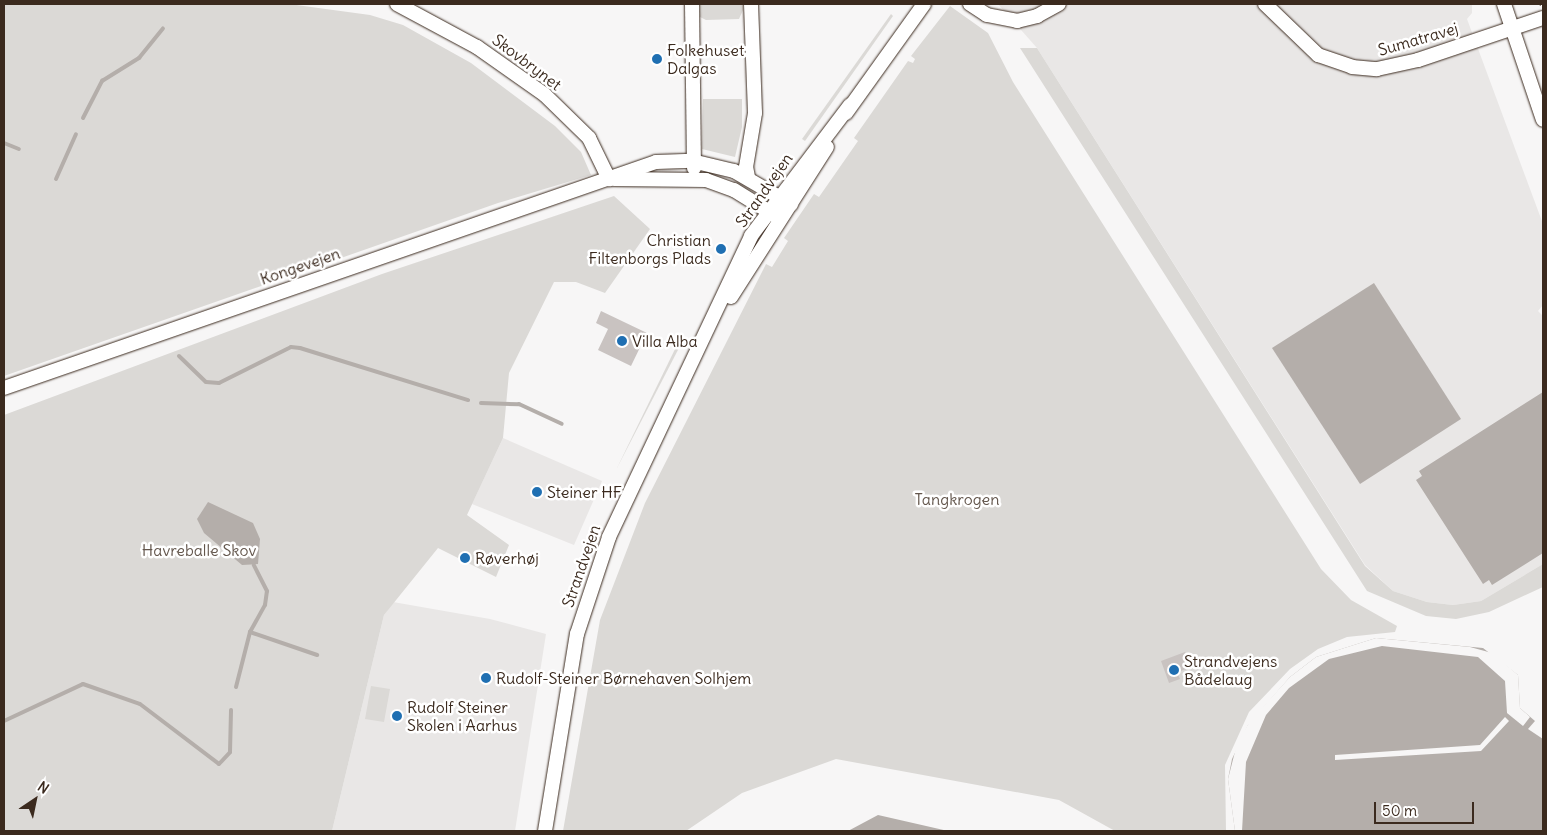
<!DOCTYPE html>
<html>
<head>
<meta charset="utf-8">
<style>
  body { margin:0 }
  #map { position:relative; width:1547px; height:835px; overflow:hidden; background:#f7f6f6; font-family:Delius,sans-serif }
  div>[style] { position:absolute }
  .built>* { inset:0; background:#e9e7e6 }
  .green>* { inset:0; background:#dbd9d6 }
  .water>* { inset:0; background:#b4aeaa }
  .pier>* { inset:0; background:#f7f6f6 }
  .stream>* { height:4px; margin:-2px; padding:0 2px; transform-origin:2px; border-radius:2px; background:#b4aeaa }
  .building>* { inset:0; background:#c9c3c1 }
  .roads { filter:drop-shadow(0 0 1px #3b2a1e) drop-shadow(0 0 1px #3b2a1e) }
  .minor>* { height:14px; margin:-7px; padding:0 7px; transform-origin:7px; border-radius:7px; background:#fff }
  .rail>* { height:5.5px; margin-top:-2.75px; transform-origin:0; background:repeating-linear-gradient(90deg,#fff 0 11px,#3b2a1e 0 22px); box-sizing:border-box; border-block:1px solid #3b2a1e }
  .dots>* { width:14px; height:14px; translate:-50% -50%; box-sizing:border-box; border:2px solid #fff; border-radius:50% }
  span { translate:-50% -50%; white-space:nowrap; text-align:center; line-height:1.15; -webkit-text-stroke:5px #fff; paint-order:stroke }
  .street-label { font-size:16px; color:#3b2a1e }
  .poi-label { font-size:16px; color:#3b2a1e }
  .left { translate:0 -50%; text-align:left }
  .right { translate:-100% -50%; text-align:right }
  .park-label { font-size:16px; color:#63564c }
  .frame { position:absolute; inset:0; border:5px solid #3b2a1e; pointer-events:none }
  .north { position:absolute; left:10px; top:775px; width:50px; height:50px; -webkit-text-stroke:4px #fff; paint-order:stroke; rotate:34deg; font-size:14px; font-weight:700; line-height:20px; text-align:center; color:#3b2a1e }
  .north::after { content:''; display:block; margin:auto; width:18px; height:22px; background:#3b2a1e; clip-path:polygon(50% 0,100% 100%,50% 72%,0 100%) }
  .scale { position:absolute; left:1374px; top:802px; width:100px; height:22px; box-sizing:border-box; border:2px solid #3b2a1e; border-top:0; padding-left:6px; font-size:15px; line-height:18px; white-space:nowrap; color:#3b2a1e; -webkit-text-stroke:4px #fff; paint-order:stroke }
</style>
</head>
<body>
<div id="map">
  <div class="built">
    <i style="clip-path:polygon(998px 4px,1472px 4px,1472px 13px,1467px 19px,1543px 224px,1543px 305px,1538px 311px,1543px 316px,1543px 564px,1481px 601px,1453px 605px,1427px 602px,1393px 591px,1365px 565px,1037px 48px)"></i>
    <i style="clip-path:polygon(503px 438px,602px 481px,574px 545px,472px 504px)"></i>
    <i style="clip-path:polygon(393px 602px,490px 619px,546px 634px,515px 831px,332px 831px,384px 615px)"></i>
  </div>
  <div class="green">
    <i style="clip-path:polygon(4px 4px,289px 4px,370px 15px,403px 25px,471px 63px,555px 126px,581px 152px,591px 175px,498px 203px,4px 376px)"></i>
    <i style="clip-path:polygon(700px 4px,743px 4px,743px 10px,739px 19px,706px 20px,700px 17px)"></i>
    <i style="clip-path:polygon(950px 6px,988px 33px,1013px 82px,1321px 569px,1351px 600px,1397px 626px,1395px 632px,1347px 637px,1318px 649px,1290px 669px,1249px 712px,1225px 765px,1226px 831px,1115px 831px,1059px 800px,836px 759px,742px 793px,686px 831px,563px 831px,600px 620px,645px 503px,766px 264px,772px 267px,788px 241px,784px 238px,814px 194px,819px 197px,858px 141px,854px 138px,908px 61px,913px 63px,915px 59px,911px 56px)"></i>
    <i style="clip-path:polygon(891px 14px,893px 16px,805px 141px,802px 139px)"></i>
    <i style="clip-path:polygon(1020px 48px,1037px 48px,1365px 566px,1393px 591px,1427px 602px,1453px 605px,1481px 601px,1543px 564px,1543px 587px,1489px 612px,1456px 619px,1426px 616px,1367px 591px)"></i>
    <i style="clip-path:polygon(703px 99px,742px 99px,742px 127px,735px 157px,702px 149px)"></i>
    <i style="clip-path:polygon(614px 196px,650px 229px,605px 293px,576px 282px,554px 282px,509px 373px,503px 438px,467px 515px,509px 545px,496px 577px,438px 548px,384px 615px,332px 831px,4px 831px,4px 415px,382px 274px)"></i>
    <i style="clip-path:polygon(681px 339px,680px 346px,616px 470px,677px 345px)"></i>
    <i style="clip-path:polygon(371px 686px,390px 689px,384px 722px,365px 719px)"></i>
  </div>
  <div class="water">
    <i style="clip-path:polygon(1374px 283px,1461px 419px,1360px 484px,1272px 348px)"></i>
    <i style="clip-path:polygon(1543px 392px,1543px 553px,1492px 585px,1489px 580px,1483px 584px,1416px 480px,1422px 476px,1419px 471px)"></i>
    <i style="clip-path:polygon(208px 502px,253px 523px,260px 539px,258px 564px,242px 565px,204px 533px,197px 519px)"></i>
    <i style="clip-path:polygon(1376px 638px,1483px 648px,1518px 675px,1520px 708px,1535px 721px,1528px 729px,1543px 739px,1543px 831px,1235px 831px,1228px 779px,1232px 759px,1248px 725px,1290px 677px,1316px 657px)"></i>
    <i style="clip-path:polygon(878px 815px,948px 831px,848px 831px)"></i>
  </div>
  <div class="pier">
    <i style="clip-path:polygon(1376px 638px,1470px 647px,1492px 653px,1518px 675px,1520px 708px,1530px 717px,1523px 726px,1507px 713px,1505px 681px,1478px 657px,1382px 646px,1329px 659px,1289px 688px,1266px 715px,1246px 762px,1242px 831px,1235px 831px,1228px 779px,1237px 744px,1250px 721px,1290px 677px,1316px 657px)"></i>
    <i style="clip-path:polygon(1505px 717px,1509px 721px,1481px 751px,1335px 760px,1335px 755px,1480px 745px)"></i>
  </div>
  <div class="stream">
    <i style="left:83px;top:118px;width:42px;rotate:-62.8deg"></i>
    <i style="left:102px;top:81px;width:44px;rotate:-31.9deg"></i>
    <i style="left:139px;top:58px;width:38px;rotate:-51deg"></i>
    <i style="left:4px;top:143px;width:16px;rotate:22deg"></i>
    <i style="left:56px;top:179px;width:49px;rotate:-66deg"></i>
    <i style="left:179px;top:356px;width:37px;rotate:44deg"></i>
    <i style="left:206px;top:382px;width:13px;rotate:4deg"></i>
    <i style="left:219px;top:383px;width:80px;rotate:-26.6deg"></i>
    <i style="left:291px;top:347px;width:9px;rotate:6deg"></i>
    <i style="left:300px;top:348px;width:176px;rotate:17.2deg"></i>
    <i style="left:481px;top:403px;width:38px;rotate:2deg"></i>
    <i style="left:519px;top:404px;width:47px;rotate:24.9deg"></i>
    <i style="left:250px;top:632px;width:31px;rotate:-61deg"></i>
    <i style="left:265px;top:605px;width:14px;rotate:-82deg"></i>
    <i style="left:267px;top:591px;width:29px;rotate:-117deg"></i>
    <i style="left:236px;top:687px;width:57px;rotate:-75.7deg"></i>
    <i style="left:250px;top:632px;width:71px;rotate:18.9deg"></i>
    <i style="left:4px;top:721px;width:87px;rotate:-25.1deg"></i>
    <i style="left:83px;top:684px;width:60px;rotate:19.3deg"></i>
    <i style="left:140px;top:704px;width:99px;rotate:37.2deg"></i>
    <i style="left:219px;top:764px;width:16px;rotate:-47deg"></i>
    <i style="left:230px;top:752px;width:42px;rotate:-88.6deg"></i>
  </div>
  <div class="building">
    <i style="clip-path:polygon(601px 311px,647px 333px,631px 366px,598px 350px,608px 329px,596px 323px)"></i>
    <i style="clip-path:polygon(1185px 652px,1190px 668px,1177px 672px,1180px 679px,1169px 683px,1161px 661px)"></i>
  </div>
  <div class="roads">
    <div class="minor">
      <i style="left:397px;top:4px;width:91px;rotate:28.3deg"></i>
      <i style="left:477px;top:47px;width:83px;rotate:35.2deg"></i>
      <i style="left:545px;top:95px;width:62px;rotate:44.3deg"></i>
      <i style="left:589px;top:138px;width:46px;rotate:64deg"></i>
      <i style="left:692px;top:4px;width:164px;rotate:89.3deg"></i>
      <i style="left:970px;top:4px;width:20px;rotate:33deg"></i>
      <i style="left:987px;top:15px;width:31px;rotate:11deg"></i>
      <i style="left:1017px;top:21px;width:21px;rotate:-14deg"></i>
      <i style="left:1037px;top:16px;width:25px;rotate:-29deg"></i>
      <i style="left:1265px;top:4px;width:74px;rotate:43.9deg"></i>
      <i style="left:1318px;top:55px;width:36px;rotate:19deg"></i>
      <i style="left:1352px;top:67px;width:25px;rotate:5deg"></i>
      <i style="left:1377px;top:69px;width:42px;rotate:-12.4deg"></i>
      <i style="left:1418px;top:60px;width:132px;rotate:-18.6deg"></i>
      <i style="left:1504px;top:4px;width:122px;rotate:71.4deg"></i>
      <i style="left:846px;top:113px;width:134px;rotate:-54.4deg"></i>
      <i style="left:748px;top:177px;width:10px;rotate:-101deg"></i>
      <i style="left:746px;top:167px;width:55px;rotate:-80.5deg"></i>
      <i style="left:755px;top:113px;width:109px;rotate:-92.1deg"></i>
      <i style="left:614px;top:179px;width:92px;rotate:0.6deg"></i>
      <i style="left:706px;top:180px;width:30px;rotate:20deg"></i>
      <i style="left:734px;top:190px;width:49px;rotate:31.8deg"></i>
      <i style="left:731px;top:297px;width:178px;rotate:-57.4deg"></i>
      <i style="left:4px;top:388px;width:690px;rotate:-19.12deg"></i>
      <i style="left:656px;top:162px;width:36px;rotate:-2deg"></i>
      <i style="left:692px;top:161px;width:43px;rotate:13.4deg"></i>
      <i style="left:734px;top:171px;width:66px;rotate:30.1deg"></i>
      <i style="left:545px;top:831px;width:200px;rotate:-80.8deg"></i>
      <i style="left:577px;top:634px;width:102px;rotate:-71.7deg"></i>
      <i style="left:609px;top:537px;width:333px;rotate:-64.7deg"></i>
      <i style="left:751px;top:236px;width:164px;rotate:-52.9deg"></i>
    </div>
  </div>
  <div class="rail">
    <i style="left:1543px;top:4px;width:2px;rotate:90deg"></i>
  </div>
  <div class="dots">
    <i style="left:657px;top:59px;background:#1f6fb2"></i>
    <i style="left:721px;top:249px;background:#1f6fb2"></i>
    <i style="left:622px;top:341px;background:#1f6fb2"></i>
    <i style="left:537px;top:492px;background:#1f6fb2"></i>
    <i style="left:465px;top:558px;background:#1f6fb2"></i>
    <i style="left:1174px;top:670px;background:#1f6fb2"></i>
    <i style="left:486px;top:678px;background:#1f6fb2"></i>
    <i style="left:397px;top:716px;background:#1f6fb2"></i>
  </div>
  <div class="street-label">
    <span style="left:1418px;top:39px;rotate:-16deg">Sumatravej</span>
    <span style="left:527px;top:62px;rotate:37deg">Skovbrynet</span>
    <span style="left:764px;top:190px;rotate:-55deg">Strandvejen</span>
    <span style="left:300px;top:266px;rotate:-19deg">Kongevejen</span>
    <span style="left:581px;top:566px;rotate:-71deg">Strandvejen</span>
  </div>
  <div class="poi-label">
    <span class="left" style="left:667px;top:59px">Folkehuset<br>Dalgas</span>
    <span class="right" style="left:711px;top:249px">Christian<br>Filtenborgs Plads</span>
    <span class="left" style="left:632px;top:341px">Villa Alba</span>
    <span class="left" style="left:547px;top:492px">Steiner HF</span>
    <span class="left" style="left:475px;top:558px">Røverhøj</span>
    <span class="left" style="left:1184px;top:670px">Strandvejens<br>Bådelaug</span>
    <span class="left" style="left:496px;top:678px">Rudolf-Steiner Børnehaven Solhjem</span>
    <span class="left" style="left:407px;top:716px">Rudolf Steiner<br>Skolen i Aarhus</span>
  </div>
  <div class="park-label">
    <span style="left:957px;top:499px">Tangkrogen</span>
    <span style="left:199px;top:550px">Havreballe Skov</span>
  </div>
  <div class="frame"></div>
  <div class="north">N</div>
  <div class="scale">50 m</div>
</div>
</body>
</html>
